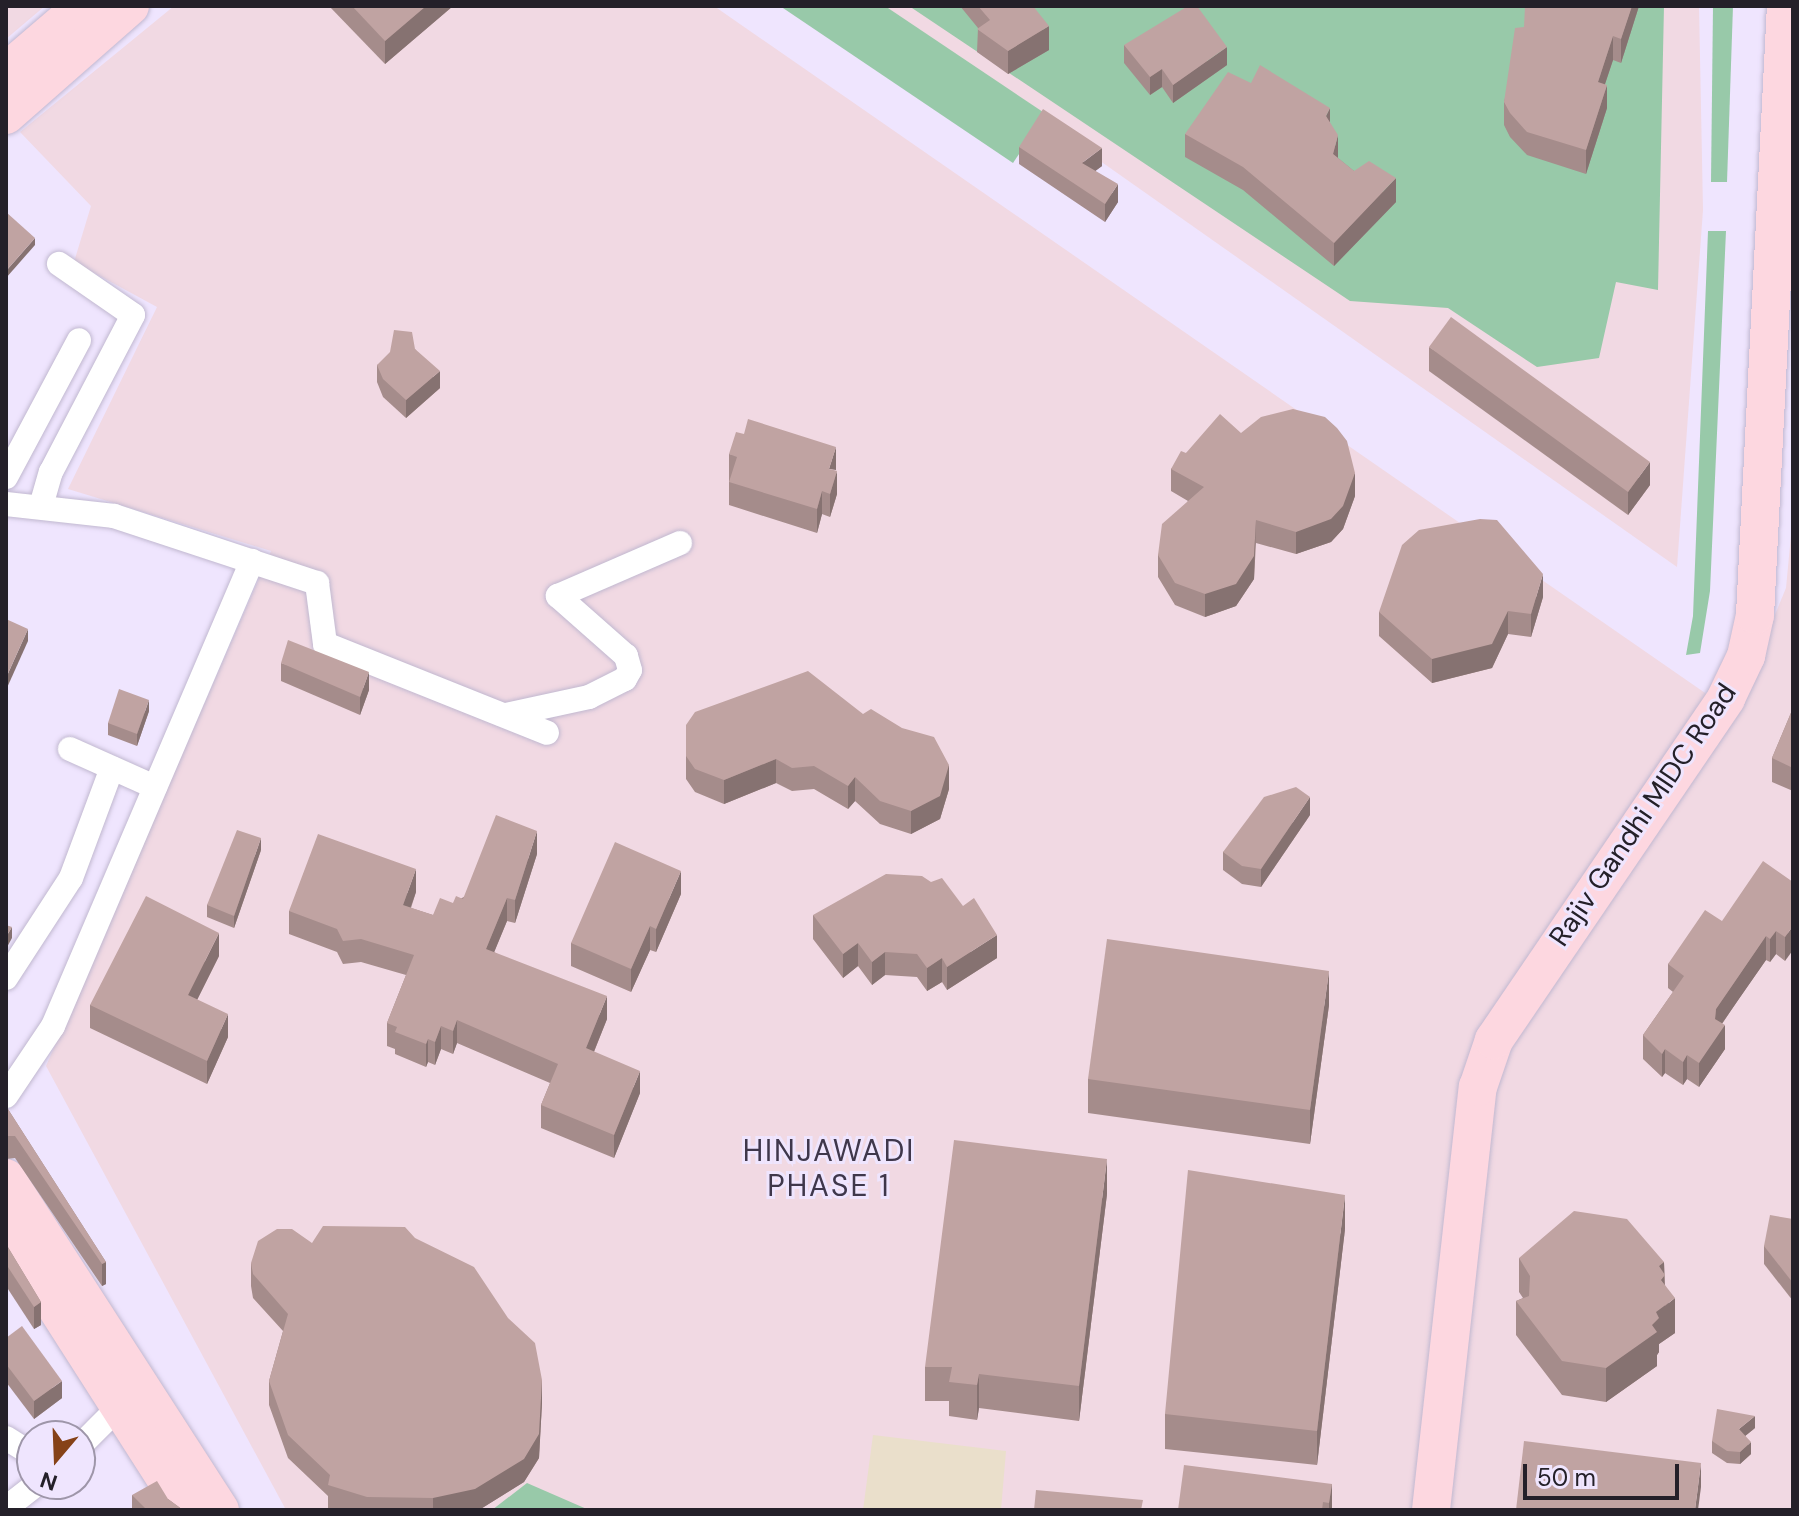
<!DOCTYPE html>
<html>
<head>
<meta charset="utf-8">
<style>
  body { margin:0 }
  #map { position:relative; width:1799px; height:1516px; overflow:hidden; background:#efe5fe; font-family:"DM Sans",sans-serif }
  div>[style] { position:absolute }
  .commercial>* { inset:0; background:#f1d9e3 }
  .medical>* { inset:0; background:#eadfcb }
  .green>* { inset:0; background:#98c9a9 }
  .roads { filter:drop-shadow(0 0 2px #c1b8d0) drop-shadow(0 0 2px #c1b8d0) }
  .minor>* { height:24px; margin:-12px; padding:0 12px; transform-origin:12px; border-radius:12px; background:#fff }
  .primary>* { height:38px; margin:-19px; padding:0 19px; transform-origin:19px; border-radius:19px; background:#fdd7e0 }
  .wall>* { inset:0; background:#a58c8b }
  .shaded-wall>* { inset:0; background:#867271 }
  .building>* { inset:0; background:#c0a3a2 }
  span { translate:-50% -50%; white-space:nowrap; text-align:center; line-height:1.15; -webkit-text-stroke:6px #efe5fe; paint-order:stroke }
  .street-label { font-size:28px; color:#242029 }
  .neighbourhood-label { font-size:30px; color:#3f374b; letter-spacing:2px }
  .frame { position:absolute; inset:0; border:8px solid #242029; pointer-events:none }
  .north { position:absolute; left:16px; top:1420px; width:80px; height:80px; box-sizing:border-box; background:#efe5fe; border:2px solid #9e96a9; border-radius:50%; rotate:199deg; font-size:22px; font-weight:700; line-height:32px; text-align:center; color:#242029 }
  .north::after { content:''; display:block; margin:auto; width:28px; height:36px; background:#864218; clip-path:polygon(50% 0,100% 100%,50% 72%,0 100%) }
  .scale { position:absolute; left:1523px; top:1464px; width:156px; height:36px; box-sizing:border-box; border:4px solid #242029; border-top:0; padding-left:10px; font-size:24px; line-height:28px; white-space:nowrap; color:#242029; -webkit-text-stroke:6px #efe5fe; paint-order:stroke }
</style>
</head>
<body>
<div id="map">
  <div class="commercial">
    <i style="clip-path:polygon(6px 6px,45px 6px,6px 39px)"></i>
    <i style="clip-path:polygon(174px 6px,714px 6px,1734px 713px,1786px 588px,1793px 514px,1793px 1510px,286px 1510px,46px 1066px,271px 551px,68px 489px,157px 307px,74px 262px,91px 206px,20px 132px)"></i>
    <i style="clip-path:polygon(880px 6px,1699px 6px,1703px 210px,1677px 567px)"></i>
  </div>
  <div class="medical">
    <i style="clip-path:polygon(873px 1435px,1006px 1451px,1001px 1510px,863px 1510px)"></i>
  </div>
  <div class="green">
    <i style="clip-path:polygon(780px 6px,885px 6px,1046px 114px,1013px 163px)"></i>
    <i style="clip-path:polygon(909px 6px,1664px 6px,1658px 290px,1616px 282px,1599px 358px,1537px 367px,1448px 308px,1350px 301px)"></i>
    <i style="clip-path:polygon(1713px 6px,1733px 6px,1727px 182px,1711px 182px)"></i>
    <i style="clip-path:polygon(1708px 231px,1726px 231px,1710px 591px,1700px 653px,1686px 655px,1693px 616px)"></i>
    <i style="clip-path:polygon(527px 1483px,589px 1510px,492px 1510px)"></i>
  </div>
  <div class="roads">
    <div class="minor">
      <i style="left:6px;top:477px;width:155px;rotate:-61.9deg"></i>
      <i style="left:6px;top:504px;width:109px;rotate:6.3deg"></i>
      <i style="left:114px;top:516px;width:214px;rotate:18.3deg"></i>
      <i style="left:317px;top:583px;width:62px;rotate:82.5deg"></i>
      <i style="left:325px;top:644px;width:239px;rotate:21.8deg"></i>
      <i style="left:41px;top:506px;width:35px;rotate:-74deg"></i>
      <i style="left:51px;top:472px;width:177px;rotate:-62.4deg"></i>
      <i style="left:133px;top:315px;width:90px;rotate:-145.4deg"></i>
      <i style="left:506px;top:715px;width:85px;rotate:-12.2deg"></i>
      <i style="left:589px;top:697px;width:40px;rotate:-26.6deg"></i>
      <i style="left:625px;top:679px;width:10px;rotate:-61deg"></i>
      <i style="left:630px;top:670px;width:15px;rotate:-106deg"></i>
      <i style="left:626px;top:656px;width:91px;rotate:-138.6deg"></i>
      <i style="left:558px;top:596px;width:133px;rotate:-23.5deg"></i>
      <i style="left:70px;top:749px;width:93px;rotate:24.1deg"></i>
      <i style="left:6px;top:978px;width:119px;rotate:-57deg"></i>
      <i style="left:71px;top:878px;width:117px;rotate:-69.6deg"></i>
      <i style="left:6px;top:1096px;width:84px;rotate:-56.1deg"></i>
      <i style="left:53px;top:1026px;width:506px;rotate:-66.83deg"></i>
      <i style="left:6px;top:1438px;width:31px;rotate:32deg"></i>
      <i style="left:80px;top:1446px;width:55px;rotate:-45deg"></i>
      <i style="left:6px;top:1508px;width:39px;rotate:-38deg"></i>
    </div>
    <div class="primary">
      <i style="left:6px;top:72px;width:101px;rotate:-40.6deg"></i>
      <i style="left:6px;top:115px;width:165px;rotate:-41.3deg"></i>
      <i style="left:6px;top:1178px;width:395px;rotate:57.2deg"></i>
      <i style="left:6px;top:1229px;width:334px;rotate:57.4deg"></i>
      <i style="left:1431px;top:1510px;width:426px;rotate:-83.7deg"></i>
      <i style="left:1478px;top:1087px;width:50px;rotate:-71.2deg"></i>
      <i style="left:1494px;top:1040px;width:413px;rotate:-55.8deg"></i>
      <i style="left:1726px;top:698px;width:47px;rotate:-64.5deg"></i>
      <i style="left:1746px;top:656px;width:42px;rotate:-77.6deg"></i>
      <i style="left:1755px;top:615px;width:610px;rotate:-87.09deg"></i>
    </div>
  </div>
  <div class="wall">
    <i style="clip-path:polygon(329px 6px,453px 6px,385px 64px)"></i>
    <i style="clip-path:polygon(960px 6px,1033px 6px,1049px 50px,1008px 74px,977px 52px,978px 28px)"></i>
    <i style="clip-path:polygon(1639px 6px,1621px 63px,1613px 60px,1605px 84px,1607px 108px,1586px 174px,1527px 155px,1510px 137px,1504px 125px,1504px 102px,1524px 27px)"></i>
    <i style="clip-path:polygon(1124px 45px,1227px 65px,1173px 103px,1162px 87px,1150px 95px,1124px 63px)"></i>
    <i style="clip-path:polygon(1330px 123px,1338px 158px,1354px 171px,1396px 202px,1334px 266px,1243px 190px,1185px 157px,1185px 134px)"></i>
    <i style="clip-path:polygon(1019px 147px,1102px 166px,1095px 171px,1118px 202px,1105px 222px,1019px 164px)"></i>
    <i style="clip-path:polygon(1429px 347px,1650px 485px,1628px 515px,1429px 371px)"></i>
    <i style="clip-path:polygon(415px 349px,440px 388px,406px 418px,383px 397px,377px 382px,377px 365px)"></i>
    <i style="clip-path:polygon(1241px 433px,1355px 496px,1343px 529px,1331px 542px,1296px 554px,1256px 543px,1254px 579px,1236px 606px,1205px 617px,1175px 605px,1158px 577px,1158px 555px,1188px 501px,1171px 491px,1171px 469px,1186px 453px)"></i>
    <i style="clip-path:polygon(729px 454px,836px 471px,837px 494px,830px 517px,822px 514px,817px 533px,729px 505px)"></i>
    <i style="clip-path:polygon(1543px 597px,1531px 637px,1508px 634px,1492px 668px,1432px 683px,1379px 636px,1379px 612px)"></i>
    <i style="clip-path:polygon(281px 663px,369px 690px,360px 715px,281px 681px)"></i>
    <i style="clip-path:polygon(1793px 708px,1793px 791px,1772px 782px,1772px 758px)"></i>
    <i style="clip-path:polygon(149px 711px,137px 746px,108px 735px,108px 723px)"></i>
    <i style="clip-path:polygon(686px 725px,949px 789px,940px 819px,911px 834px,880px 824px,855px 801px,848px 809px,814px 789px,792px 791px,776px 783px,724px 804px,695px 792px,686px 779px)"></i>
    <i style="clip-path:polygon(1310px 815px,1261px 887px,1242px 884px,1223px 870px,1223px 852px)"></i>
    <i style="clip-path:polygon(261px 850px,234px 928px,207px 917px,207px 905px)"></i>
    <i style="clip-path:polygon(537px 854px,515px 923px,507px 921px,494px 952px,607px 1019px,594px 1052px,640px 1093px,614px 1158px,541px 1128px,541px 1105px,550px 1083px,457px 1043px,453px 1054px,441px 1049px,435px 1065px,428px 1062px,426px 1067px,395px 1054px,395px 1049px,387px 1046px,387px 1023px,406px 975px,361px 962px,343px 964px,337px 952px,289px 934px,289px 911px,416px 892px,411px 908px,433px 915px)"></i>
    <i style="clip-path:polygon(1793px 882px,1785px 961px,1776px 954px,1770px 962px,1766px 960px,1738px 1000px,1722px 1024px,1725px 1049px,1699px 1087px,1687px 1079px,1683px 1085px,1665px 1073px,1662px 1077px,1643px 1059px,1643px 1035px,1673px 992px,1668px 988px,1668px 964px)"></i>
    <i style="clip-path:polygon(681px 894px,656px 952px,650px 950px,631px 992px,571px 966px,571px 943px)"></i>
    <i style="clip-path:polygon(813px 915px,997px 958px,947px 990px,942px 982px,927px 991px,917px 977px,885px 975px,872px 985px,858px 966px,843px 978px,813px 939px)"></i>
    <i style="clip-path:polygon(219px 956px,197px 1000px,228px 1037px,207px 1084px,90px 1028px,90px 1005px)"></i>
    <i style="clip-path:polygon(1329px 1005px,1310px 1144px,1088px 1113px,1088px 1079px)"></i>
    <i style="clip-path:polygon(6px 1106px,106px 1262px,106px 1284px,102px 1286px,15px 1158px,6px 1159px)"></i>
    <i style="clip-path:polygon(1107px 1194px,1079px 1421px,979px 1408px,977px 1420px,949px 1416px,949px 1401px,925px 1401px,925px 1367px)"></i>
    <i style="clip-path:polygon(1793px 1219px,1793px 1301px,1764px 1264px,1764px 1246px)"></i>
    <i style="clip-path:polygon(1345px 1229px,1317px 1465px,1165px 1449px,1165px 1414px)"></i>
    <i style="clip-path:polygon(6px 1244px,41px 1302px,41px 1325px,34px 1329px,6px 1286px)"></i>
    <i style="clip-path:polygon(1519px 1258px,1664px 1262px,1665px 1285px,1675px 1333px,1659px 1344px,1659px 1352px,1657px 1355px,1657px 1366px,1606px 1402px,1562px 1395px,1516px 1335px,1516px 1301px,1523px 1298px,1519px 1292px)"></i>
    <i style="clip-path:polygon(251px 1263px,542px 1403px,539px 1458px,524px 1482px,479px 1510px,333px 1510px,328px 1508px,328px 1496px,288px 1458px,269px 1405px,269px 1381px,283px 1331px,253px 1298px,251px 1286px)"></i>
    <i style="clip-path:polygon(6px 1338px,62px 1398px,34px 1419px,6px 1382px)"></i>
    <i style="clip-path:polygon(1755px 1428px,1745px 1436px,1751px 1454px,1740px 1464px,1727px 1463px,1712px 1453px,1712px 1441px)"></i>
    <i style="clip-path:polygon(1332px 1484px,1332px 1510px,1178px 1510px)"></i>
    <i style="clip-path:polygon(132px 1495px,168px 1499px,183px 1510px,132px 1510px)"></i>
  </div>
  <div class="shaded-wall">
    <i style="clip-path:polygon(426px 6px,453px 6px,385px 64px,385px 41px)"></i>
    <i style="clip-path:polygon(1632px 6px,1639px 6px,1621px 63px,1621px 39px)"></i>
    <i style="clip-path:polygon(1049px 26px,1049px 50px,1008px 74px,1008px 51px)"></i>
    <i style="clip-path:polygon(1613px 36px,1613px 60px,1598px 105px,1598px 82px)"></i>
    <i style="clip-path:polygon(1227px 47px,1227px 65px,1173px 103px,1173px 85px)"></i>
    <i style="clip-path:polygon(1162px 69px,1162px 87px,1150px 95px,1150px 77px)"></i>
    <i style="clip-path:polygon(1607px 85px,1607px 108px,1586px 174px,1586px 150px)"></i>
    <i style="clip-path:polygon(1330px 108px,1330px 131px,1326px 116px)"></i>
    <i style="clip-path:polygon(1338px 135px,1338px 158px,1333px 154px)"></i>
    <i style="clip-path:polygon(1102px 148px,1102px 166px,1082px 181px,1082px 163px)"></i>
    <i style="clip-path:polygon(1396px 178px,1396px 202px,1334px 266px,1334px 243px)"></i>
    <i style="clip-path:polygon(1118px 184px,1118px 202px,1105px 222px,1105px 204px)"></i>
    <i style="clip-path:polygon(35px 238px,35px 245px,6px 278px,6px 271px)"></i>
    <i style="clip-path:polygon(440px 371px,440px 388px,406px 418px,406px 400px)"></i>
    <i style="clip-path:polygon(836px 447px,836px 470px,829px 469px)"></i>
    <i style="clip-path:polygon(1650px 462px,1650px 485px,1628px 515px,1628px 492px)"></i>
    <i style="clip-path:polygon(837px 471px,837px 494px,830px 517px,830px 494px)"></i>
    <i style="clip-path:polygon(1355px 473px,1355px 496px,1343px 529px,1331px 542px,1296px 554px,1296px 532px)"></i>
    <i style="clip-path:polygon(822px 491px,822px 514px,817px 533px,817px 509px)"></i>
    <i style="clip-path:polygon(1256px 520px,1254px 579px,1236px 606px,1205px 617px,1205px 594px)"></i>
    <i style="clip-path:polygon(1543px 574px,1543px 597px,1531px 637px,1531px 614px)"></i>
    <i style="clip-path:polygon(1508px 611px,1508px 634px,1492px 668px,1432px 683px,1432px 659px)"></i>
    <i style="clip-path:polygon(28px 629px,28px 641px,6px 690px,6px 678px)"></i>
    <i style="clip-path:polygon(369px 672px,369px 690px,360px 715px,360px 697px)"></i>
    <i style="clip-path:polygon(149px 700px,149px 711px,137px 746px,137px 734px)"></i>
    <i style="clip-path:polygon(776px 759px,776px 783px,724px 804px,724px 780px)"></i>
    <i style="clip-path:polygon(949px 765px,949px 789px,940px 819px,911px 834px,911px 811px)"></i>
    <i style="clip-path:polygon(855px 777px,855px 801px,848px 809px,848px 786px)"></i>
    <i style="clip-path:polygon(1310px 797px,1310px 815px,1261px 887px,1261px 869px)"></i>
    <i style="clip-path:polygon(537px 831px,537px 854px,515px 923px,515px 900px)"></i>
    <i style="clip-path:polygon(261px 838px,261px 850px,234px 928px,234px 916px)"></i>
    <i style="clip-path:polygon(416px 869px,416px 892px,403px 928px,403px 905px)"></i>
    <i style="clip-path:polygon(681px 871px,681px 894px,656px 952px,656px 929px)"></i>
    <i style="clip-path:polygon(507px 898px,507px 921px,486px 972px,486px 949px)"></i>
    <i style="clip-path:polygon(650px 926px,650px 950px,631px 992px,631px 969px)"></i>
    <i style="clip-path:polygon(1793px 926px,1793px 950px,1785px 961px,1785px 937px)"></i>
    <i style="clip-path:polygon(12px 927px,12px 938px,6px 949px,6px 937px)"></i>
    <i style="clip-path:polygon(1776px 931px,1776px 954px,1770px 962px,1770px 939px)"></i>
    <i style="clip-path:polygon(219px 933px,219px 956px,188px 1018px,188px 995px)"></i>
    <i style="clip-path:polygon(997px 935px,997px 958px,947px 990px,947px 967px)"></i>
    <i style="clip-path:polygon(1766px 936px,1766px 960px,1716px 1032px,1725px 1025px,1725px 1049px,1699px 1087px,1699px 1063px,1715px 1019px,1716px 1009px)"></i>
    <i style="clip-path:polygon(858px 943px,858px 966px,843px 978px,843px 954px)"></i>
    <i style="clip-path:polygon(885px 952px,885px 975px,872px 985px,872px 962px)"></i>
    <i style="clip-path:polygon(942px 958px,942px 982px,927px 991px,927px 968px)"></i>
    <i style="clip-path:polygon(1329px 971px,1329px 1005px,1310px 1144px,1310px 1110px)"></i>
    <i style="clip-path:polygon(607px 996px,607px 1019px,586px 1071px,586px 1048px)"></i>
    <i style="clip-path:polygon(228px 1014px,228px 1037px,207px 1084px,207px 1061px)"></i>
    <i style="clip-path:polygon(457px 1020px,457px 1043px,453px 1054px,453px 1031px)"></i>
    <i style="clip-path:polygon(441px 1026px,441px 1049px,435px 1065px,435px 1042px)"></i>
    <i style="clip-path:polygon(428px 1039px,428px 1062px,426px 1067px,426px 1044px)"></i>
    <i style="clip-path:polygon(1665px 1049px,1665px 1073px,1662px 1077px,1662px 1054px)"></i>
    <i style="clip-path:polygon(1687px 1055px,1687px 1079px,1683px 1085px,1683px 1062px)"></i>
    <i style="clip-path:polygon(640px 1071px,640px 1093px,614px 1158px,614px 1135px)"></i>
    <i style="clip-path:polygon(1107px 1159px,1107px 1194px,1079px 1421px,1079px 1386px)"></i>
    <i style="clip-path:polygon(1345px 1195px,1345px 1229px,1317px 1465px,1317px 1431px)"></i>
    <i style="clip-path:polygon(106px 1262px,106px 1284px,102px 1286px,102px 1264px)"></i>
    <i style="clip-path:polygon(1664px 1262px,1665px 1306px,1675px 1298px,1675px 1333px,1659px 1344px,1659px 1352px,1657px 1355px,1657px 1366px,1606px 1402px,1606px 1368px,1659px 1266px)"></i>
    <i style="clip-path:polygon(41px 1302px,41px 1325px,34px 1329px,34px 1307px)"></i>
    <i style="clip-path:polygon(979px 1374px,979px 1408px,977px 1420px,977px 1385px)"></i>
    <i style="clip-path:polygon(542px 1380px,542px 1403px,539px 1458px,524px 1482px,479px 1510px,433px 1510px,433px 1498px)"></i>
    <i style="clip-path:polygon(62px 1381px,62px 1398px,34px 1419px,34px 1401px)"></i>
    <i style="clip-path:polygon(1755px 1416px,1755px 1428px,1739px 1441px,1739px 1429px)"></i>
    <i style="clip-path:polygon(1751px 1442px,1751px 1454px,1740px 1464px,1740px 1452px)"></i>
    <i style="clip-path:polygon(1701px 1463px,1701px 1487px,1698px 1510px,1695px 1510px)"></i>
    <i style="clip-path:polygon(1332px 1484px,1332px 1510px,1329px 1510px,1329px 1503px)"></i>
  </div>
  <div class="building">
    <i style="clip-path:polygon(352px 6px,426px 6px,385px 41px)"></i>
    <i style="clip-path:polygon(978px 6px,1033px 6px,1049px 26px,1008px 51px,977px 29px,990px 20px)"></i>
    <i style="clip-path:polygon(1188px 6px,1197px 6px,1227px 47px,1173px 85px,1162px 69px,1150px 77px,1124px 45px)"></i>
    <i style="clip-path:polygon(1525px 6px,1632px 6px,1621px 39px,1613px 36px,1598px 82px,1607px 85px,1586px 150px,1527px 132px,1510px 113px,1504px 102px,1515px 28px,1524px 27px)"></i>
    <i style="clip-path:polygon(1260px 65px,1330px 108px,1326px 116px,1338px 135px,1333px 154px,1354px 171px,1369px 161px,1396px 178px,1334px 243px,1243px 167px,1185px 134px,1228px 72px,1251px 83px)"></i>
    <i style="clip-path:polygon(1043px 109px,1102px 148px,1082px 163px,1118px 184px,1105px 204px,1019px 147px)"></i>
    <i style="clip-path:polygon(6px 212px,35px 238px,6px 271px)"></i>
    <i style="clip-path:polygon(1451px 317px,1650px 462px,1628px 492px,1429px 347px)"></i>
    <i style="clip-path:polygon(394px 330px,412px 332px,415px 349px,440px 371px,406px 400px,383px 379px,377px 365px,390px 352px)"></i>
    <i style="clip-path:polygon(1293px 409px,1325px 417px,1337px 428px,1347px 441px,1355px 473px,1343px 506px,1331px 519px,1296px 532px,1256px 520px,1254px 556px,1236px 584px,1205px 594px,1175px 583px,1158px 555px,1162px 524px,1204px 487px,1171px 469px,1181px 451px,1186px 453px,1220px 414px,1241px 433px,1261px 417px)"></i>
    <i style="clip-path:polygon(748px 419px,836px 447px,829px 469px,837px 471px,830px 494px,822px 491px,817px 509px,729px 482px,737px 457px,729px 454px,736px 432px,744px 434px)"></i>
    <i style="clip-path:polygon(1480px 519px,1497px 520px,1543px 574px,1531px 614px,1508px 611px,1492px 644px,1432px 659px,1379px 612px,1402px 545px,1419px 530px)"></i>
    <i style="clip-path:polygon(6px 619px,28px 629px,6px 678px)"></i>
    <i style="clip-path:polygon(288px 640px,369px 672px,360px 697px,281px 663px)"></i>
    <i style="clip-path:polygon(808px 671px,863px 714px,871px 709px,902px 728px,934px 737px,949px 765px,940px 796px,911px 811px,880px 801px,855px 777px,848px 786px,814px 766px,792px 768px,776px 759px,724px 780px,695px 769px,686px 756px,686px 725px,695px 712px)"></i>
    <i style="clip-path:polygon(119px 689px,149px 700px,137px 734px,108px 723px)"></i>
    <i style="clip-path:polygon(1793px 708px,1793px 768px,1772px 758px)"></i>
    <i style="clip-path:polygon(1296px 787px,1310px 797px,1261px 869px,1242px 866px,1223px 852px,1264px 797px)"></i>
    <i style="clip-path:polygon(496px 815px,537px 831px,515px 900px,507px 898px,486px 949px,607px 996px,586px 1048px,640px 1071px,614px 1135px,541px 1105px,558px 1064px,457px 1020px,453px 1031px,441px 1026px,435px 1042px,428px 1039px,426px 1044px,395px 1032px,397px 1027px,387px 1023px,414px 955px,361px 939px,343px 941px,337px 929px,289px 911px,318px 834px,416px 869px,403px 905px,433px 915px,440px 898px,453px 903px,456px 896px,463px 899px)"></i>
    <i style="clip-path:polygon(237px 830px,261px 838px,234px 916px,207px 905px)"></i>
    <i style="clip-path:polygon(615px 842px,681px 871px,656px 929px,650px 926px,631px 969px,571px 943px)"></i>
    <i style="clip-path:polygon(1763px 861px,1793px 882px,1793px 926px,1785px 937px,1776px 931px,1770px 939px,1766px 936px,1738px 977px,1716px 1009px,1715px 1019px,1725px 1025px,1699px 1063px,1687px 1055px,1683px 1062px,1665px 1049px,1662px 1054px,1643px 1035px,1684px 976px,1668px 964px,1705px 910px,1722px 921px)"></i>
    <i style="clip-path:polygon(886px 874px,922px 876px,931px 882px,942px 878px,963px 906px,974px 898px,997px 935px,947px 967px,942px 958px,927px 968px,917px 954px,885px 952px,872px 962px,858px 943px,843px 954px,813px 915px)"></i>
    <i style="clip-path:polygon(146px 896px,219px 933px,188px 995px,228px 1014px,207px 1061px,90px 1005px)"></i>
    <i style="clip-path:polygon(6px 925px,12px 927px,6px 937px)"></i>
    <i style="clip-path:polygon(1107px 939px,1329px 971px,1310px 1110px,1088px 1079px)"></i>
    <i style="clip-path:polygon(6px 1106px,106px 1262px,102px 1264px,15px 1136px,6px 1136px)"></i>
    <i style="clip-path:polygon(954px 1140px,1107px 1159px,1079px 1386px,979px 1374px,977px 1385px,949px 1382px,952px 1367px,925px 1367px)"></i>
    <i style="clip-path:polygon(1188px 1170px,1345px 1195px,1317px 1431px,1165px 1414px)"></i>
    <i style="clip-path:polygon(1574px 1211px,1627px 1219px,1664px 1262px,1659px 1266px,1665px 1275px,1661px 1280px,1675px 1298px,1656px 1312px,1659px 1318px,1652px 1325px,1657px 1332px,1606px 1368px,1562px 1361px,1516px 1301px,1529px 1296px,1530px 1276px,1519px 1258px)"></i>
    <i style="clip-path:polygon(1770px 1215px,1793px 1219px,1793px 1283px,1764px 1246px)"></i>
    <i style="clip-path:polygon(323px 1226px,405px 1227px,415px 1238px,474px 1267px,508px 1318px,535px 1343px,542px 1380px,539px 1434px,524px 1459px,475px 1489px,433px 1498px,367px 1497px,328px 1485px,330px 1475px,288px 1435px,269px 1381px,288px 1314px,253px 1274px,251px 1263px,258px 1241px,277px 1229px,292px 1229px,312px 1243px)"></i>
    <i style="clip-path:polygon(6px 1244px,41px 1302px,34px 1307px,6px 1264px)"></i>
    <i style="clip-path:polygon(22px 1326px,62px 1381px,34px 1401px,6px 1364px,6px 1338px)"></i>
    <i style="clip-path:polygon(1717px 1409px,1755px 1416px,1739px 1429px,1751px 1442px,1740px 1452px,1727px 1451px,1712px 1441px)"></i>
    <i style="clip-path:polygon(1524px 1441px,1701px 1463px,1695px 1510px,1516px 1510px)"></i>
    <i style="clip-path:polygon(1184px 1465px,1332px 1484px,1329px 1503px,1323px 1502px,1322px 1510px,1178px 1510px)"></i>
    <i style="clip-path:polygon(157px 1481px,168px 1499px,183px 1510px,147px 1510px,132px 1495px)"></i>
    <i style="clip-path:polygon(1036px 1490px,1143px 1500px,1141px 1510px,1034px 1510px)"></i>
  </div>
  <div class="street-label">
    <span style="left:1643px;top:815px;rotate:-56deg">Rajiv Gandhi MIDC Road</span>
  </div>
  <div class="neighbourhood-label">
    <span style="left:829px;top:1168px">HINJAWADI<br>PHASE 1</span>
  </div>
  <div class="frame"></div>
  <div class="north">N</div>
  <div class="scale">50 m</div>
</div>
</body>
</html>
